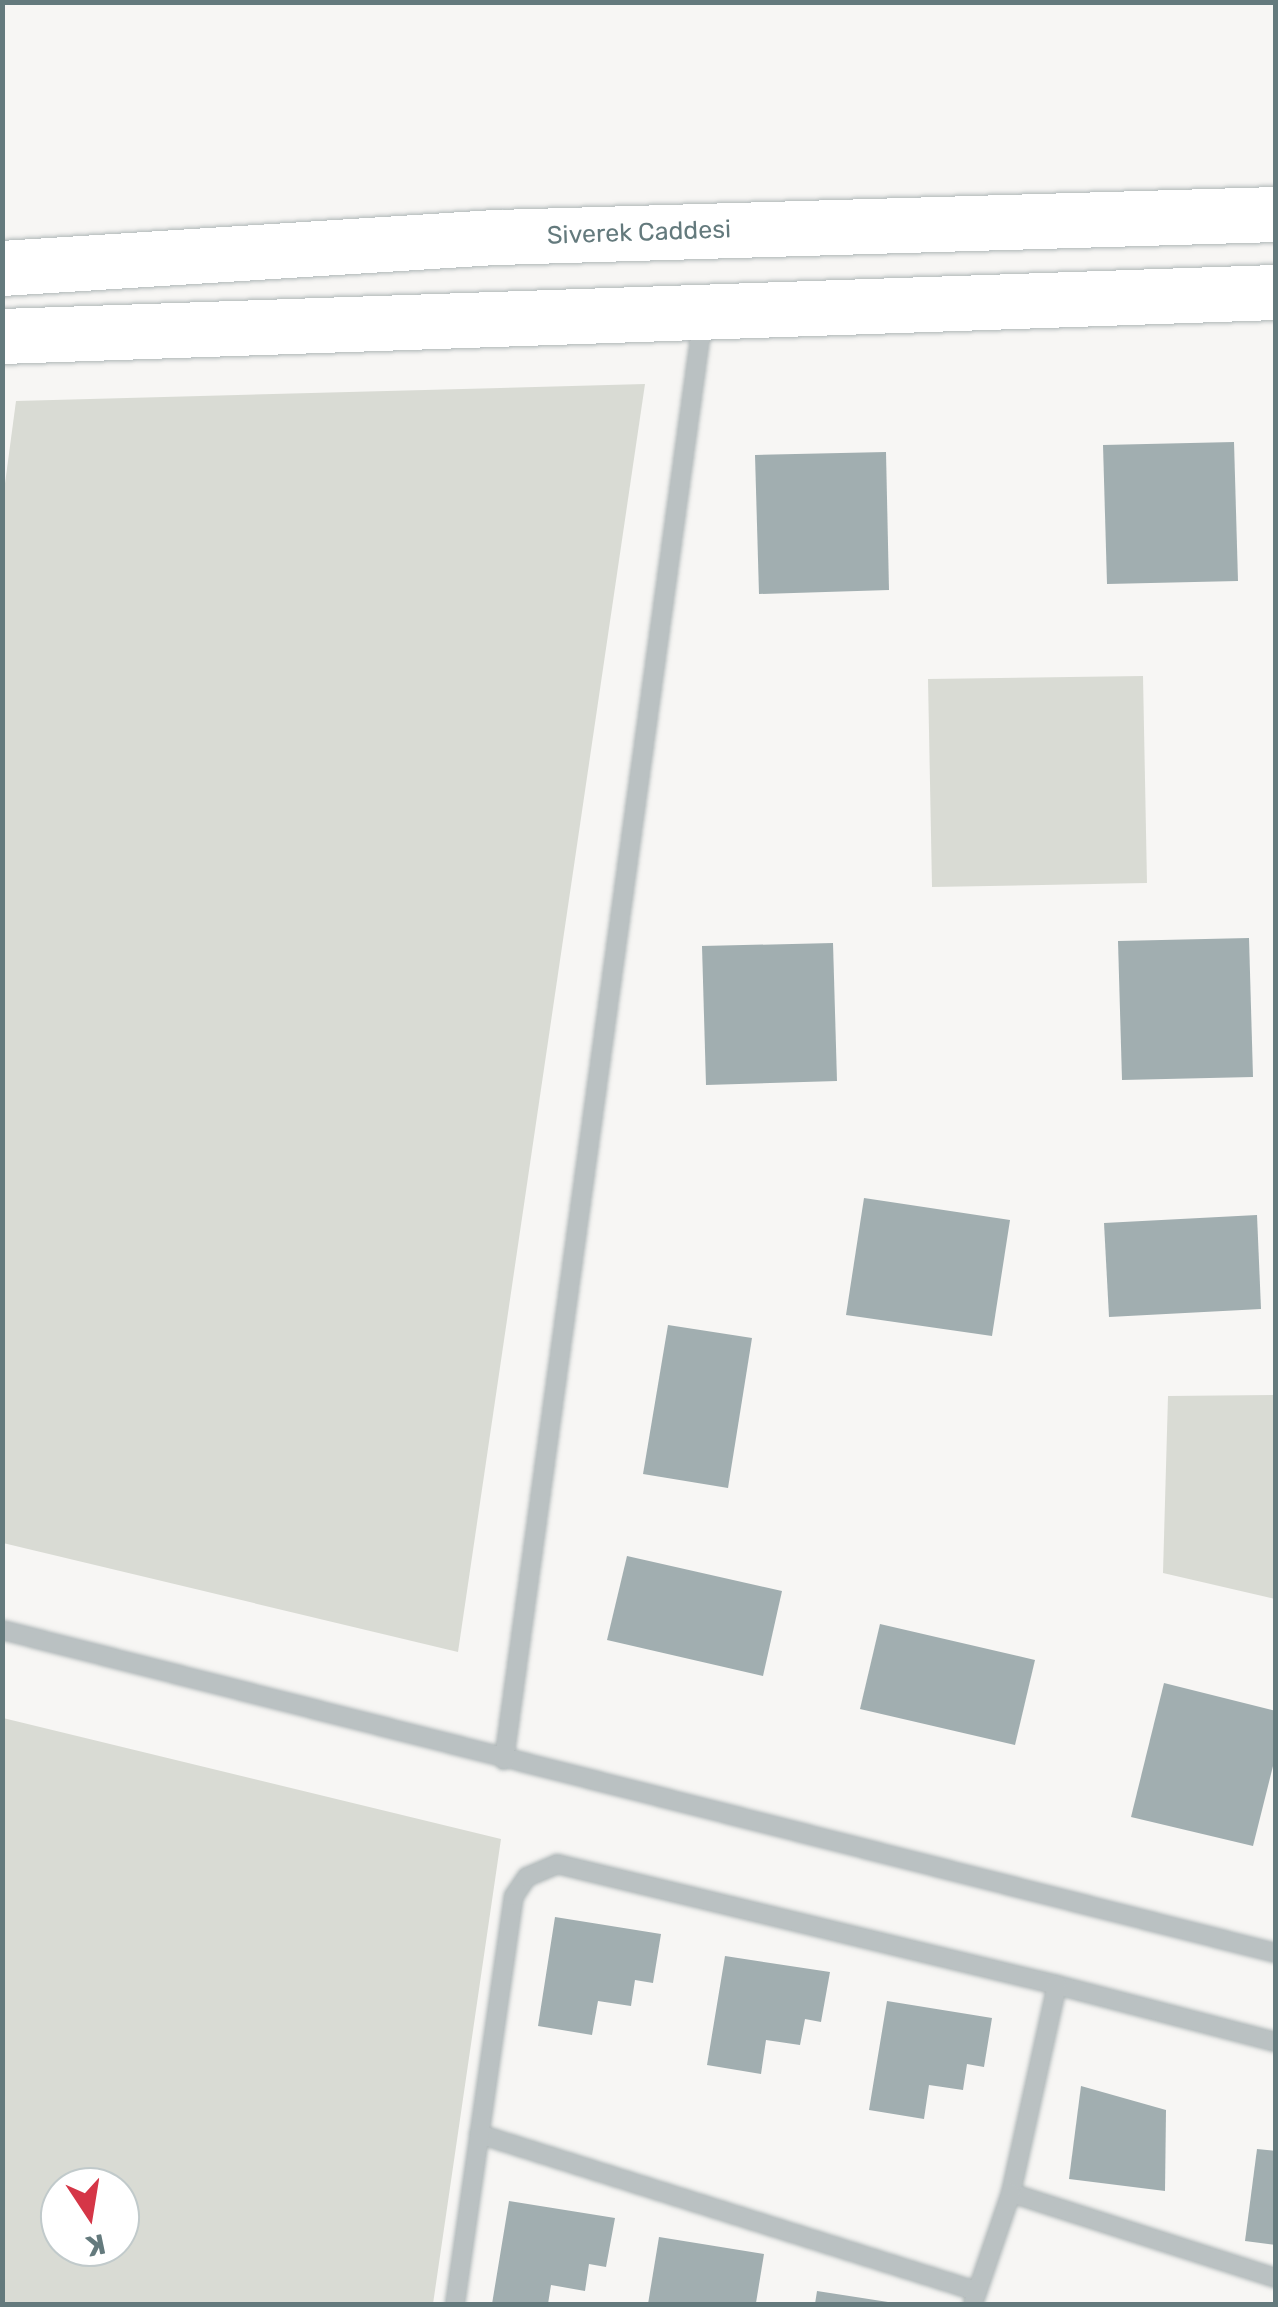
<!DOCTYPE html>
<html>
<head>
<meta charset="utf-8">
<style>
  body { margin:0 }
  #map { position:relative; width:1278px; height:2307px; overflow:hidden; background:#f7f6f4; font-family:Rubik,sans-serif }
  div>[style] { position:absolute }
  .green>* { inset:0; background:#d9dbd4 }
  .building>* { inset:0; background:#a1aeb0 }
  .roads { filter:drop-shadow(0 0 2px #aeb6b7) drop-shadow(0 0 2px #aeb6b7) }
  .minor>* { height:18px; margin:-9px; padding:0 9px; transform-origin:9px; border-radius:9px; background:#bac1c2 }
  .major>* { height:55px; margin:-27.5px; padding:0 27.5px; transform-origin:27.5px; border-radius:27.5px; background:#fff }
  span { translate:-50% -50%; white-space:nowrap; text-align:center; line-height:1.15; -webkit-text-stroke:10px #fff; paint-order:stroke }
  .street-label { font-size:25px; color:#647a7d }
  .frame { position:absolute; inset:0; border:5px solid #647a7d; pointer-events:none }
  .north { position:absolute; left:40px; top:2167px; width:100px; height:100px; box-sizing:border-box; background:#fff; border:2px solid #c1cacb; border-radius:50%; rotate:168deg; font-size:28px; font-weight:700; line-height:40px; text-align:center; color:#647a7d }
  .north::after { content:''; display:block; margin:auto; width:35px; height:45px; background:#d53647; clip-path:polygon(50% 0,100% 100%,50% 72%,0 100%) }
</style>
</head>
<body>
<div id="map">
  <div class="green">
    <i style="clip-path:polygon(645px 384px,458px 1652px,3px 1543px,2px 506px,16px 401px)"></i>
    <i style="clip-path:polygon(1143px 676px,1147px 883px,932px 887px,928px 679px)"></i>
    <i style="clip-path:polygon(1275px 1395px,1275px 1599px,1163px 1573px,1168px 1396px)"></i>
    <i style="clip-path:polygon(evenodd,3px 1718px,501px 1839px,433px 2304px,3px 2304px,3px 1718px,60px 2187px,120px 2187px,120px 2247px,60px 2247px,60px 2187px)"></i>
  </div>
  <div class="building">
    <i style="clip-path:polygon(1234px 442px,1238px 581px,1107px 584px,1103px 445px)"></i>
    <i style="clip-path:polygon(886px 452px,889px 590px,759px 594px,755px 455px)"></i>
    <i style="clip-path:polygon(1249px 938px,1253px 1077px,1122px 1080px,1118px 941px)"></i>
    <i style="clip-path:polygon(833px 943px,837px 1081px,706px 1085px,702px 946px)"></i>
    <i style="clip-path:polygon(864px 1198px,1010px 1220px,992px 1336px,846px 1315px)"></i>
    <i style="clip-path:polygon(1257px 1215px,1261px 1309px,1109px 1317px,1104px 1223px)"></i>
    <i style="clip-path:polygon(668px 1325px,752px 1338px,728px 1488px,643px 1474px)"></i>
    <i style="clip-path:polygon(627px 1556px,782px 1591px,763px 1676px,607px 1640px)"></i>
    <i style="clip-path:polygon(880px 1624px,1035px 1660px,1015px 1745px,860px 1709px)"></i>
    <i style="clip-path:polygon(1164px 1683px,1276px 1711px,1276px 1754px,1253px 1846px,1131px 1817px)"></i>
    <i style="clip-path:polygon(555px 1917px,661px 1934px,653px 1983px,635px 1980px,631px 2006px,598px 2001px,592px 2035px,538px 2026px)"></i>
    <i style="clip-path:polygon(725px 1956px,830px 1972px,821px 2022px,805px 2019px,800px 2045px,766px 2040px,761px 2074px,707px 2065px)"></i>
    <i style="clip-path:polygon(887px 2001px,992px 2018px,984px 2067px,967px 2064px,963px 2090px,929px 2085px,924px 2119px,869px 2110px)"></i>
    <i style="clip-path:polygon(1081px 2086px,1166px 2110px,1165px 2191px,1069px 2179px)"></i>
    <i style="clip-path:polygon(1257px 2149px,1276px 2151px,1276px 2245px,1245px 2241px)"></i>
    <i style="clip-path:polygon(509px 2201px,615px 2218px,606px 2267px,589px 2264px,585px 2291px,551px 2285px,548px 2304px,492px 2304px)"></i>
    <i style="clip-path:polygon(659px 2237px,764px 2254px,756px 2303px,648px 2304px)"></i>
    <i style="clip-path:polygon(817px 2291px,888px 2302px,888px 2304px,815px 2304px)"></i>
  </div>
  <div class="roads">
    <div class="minor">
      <i style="left:2px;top:1630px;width:1314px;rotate:14.23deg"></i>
      <i style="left:504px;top:1760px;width:1457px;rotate:-82.15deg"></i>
      <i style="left:1057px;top:1985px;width:226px;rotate:14.6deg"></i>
      <i style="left:479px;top:2134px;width:521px;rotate:17.53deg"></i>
      <i style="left:1011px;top:2193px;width:278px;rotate:17.8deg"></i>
      <i style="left:455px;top:2304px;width:412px;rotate:-81.8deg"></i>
      <i style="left:514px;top:1896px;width:23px;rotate:-56deg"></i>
      <i style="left:527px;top:1877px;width:33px;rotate:-23deg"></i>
      <i style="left:557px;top:1864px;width:514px;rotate:13.6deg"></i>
      <i style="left:1057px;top:1985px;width:213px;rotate:102.5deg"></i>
      <i style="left:1011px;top:2193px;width:117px;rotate:108.9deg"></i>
    </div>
    <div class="major">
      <i style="left:2px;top:268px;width:496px;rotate:-3.6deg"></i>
      <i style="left:497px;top:237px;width:779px;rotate:-1.69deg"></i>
      <i style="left:2px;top:336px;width:1275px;rotate:-1.98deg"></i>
    </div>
  </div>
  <div class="street-label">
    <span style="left:639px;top:233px;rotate:-2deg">Siverek Caddesi</span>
  </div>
  <div class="frame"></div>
  <div class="north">K</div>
</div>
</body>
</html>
